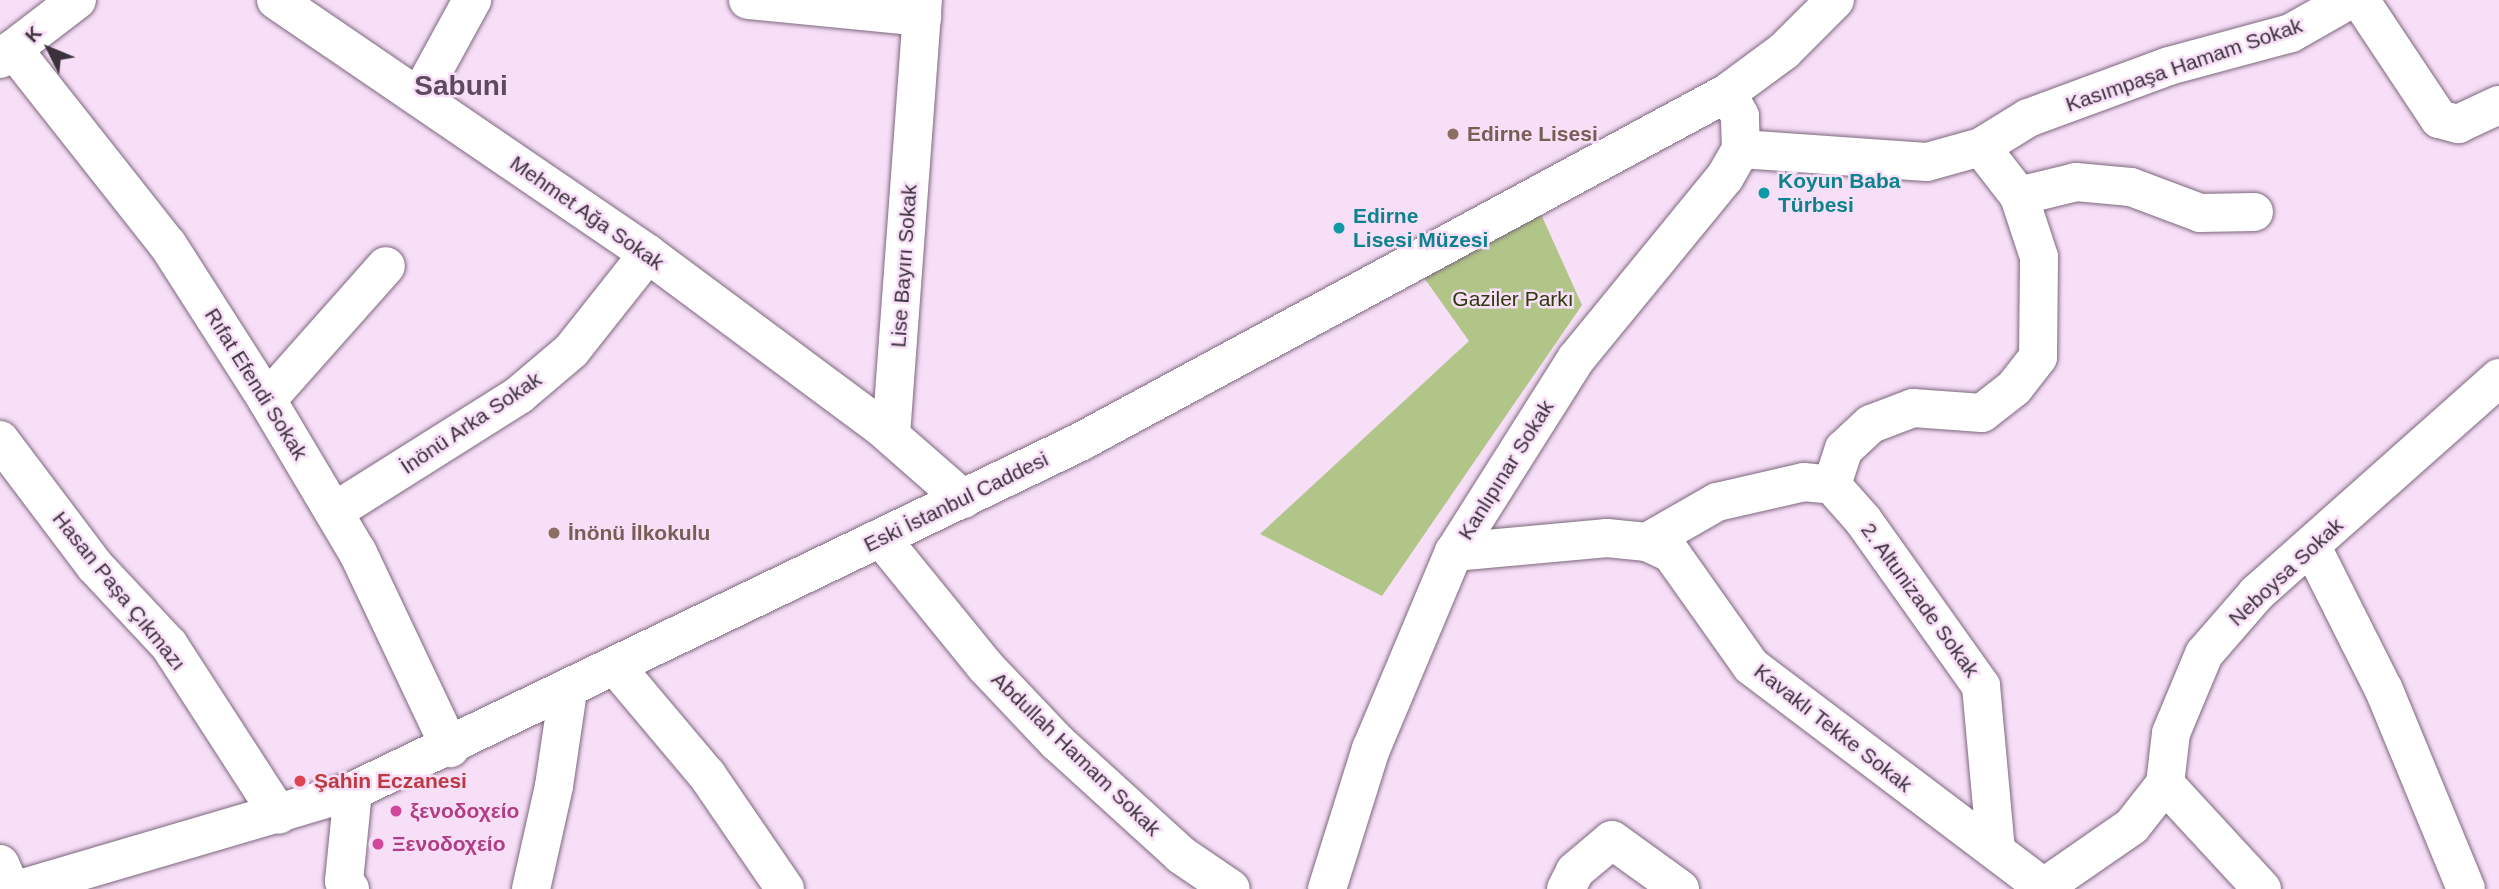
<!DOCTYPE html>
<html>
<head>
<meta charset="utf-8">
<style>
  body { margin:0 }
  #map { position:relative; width:2499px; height:889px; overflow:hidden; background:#f7dff7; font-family:Arial,sans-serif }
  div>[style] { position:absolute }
  .green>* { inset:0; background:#b2c589 }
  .roads { filter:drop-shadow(0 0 2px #7c687d) drop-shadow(0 0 2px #7c687d) }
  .minor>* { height:38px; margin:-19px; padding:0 19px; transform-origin:19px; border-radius:19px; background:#fff }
  .tertiary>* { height:38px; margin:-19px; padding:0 19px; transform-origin:19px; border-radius:19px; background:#fff }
  .secondary>* { height:38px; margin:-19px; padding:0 19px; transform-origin:19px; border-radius:19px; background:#fff }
  .dots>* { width:19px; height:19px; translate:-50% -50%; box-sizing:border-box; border:4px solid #f7dff7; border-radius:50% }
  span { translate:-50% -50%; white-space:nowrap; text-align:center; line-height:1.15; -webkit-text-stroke:5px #f7dff7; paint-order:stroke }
  .street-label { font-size:21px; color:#3a313a }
  .education-label { font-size:21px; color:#785e54; font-weight:700 }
  .left { translate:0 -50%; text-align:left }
  .culture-label { font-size:21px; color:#0d838f; font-weight:700 }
  .park-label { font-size:21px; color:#2f3b0b }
  .health-label { font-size:21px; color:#be3a42; font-weight:700 }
  .hotel-label { font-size:21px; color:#b23c85; font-weight:700 }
  .district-label { font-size:28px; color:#5d4a5e; font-weight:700 }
  .north { position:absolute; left:14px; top:14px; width:70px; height:70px; -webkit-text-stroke:5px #f7dff7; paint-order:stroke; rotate:313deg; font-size:19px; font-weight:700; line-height:28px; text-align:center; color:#3a313a }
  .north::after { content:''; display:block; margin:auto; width:24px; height:32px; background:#3a313a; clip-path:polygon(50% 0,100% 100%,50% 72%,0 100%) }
</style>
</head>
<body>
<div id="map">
  <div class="green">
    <i style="clip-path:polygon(1540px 212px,1582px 305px,1382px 596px,1260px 534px,1469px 341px,1422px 275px)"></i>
  </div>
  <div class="roads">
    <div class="minor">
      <i style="left:276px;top:0;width:450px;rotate:34.3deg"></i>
      <i style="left:648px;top:254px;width:292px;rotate:36.6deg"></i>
      <i style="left:882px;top:428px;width:108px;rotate:41.2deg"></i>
      <i style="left:748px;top:0;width:175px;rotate:5.6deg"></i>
      <i style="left:2360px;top:0;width:143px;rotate:56.4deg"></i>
      <i style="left:2439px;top:119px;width:20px;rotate:15deg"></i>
      <i style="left:2458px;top:124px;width:45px;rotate:-24.9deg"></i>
      <i style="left:13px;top:49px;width:250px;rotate:51.7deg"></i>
      <i style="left:168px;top:245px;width:184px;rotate:57.4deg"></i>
      <i style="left:267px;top:400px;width:178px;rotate:59.3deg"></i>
      <i style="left:358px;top:553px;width:216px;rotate:64.7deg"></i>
      <i style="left:0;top:59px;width:97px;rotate:-37.5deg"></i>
      <i style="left:419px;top:97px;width:111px;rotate:-61.3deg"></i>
      <i style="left:1741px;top:149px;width:186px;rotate:4deg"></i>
      <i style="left:1927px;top:162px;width:56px;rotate:-15.5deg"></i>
      <i style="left:1981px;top:147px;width:55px;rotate:-31.7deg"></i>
      <i style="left:2028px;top:118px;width:150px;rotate:-20.2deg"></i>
      <i style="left:2169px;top:66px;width:126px;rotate:-15.1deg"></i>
      <i style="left:2291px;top:33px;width:67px;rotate:-29.6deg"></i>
      <i style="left:2019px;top:196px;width:59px;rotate:-13.8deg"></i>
      <i style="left:2076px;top:182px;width:55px;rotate:5.2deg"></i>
      <i style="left:2131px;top:187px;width:74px;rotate:20.6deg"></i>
      <i style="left:2200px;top:213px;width:54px;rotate:-1.1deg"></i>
      <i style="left:267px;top:400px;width:179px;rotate:-48.4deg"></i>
      <i style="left:891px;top:435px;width:436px;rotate:-85.8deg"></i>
      <i style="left:0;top:440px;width:158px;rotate:53deg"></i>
      <i style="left:95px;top:566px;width:108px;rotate:46.9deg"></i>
      <i style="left:169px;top:645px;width:202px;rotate:57.1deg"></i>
      <i style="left:1832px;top:485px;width:38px;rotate:-72deg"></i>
      <i style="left:1844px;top:449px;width:37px;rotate:-43deg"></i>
      <i style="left:1871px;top:424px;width:45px;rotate:-20.9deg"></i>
      <i style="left:1913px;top:408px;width:69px;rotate:4.1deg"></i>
      <i style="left:1982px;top:413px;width:41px;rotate:-38deg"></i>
      <i style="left:2014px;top:388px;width:39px;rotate:-52deg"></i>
      <i style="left:2038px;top:357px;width:100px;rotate:-89.4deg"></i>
      <i style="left:2039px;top:257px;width:64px;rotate:-108.2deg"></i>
      <i style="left:2019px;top:196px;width:62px;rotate:-127.8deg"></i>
      <i style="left:1832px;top:485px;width:47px;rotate:48.5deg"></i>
      <i style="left:1863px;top:520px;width:204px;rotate:54.6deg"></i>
      <i style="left:1981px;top:686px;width:165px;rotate:84.8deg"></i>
      <i style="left:335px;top:511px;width:218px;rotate:-32.2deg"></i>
      <i style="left:519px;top:395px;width:68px;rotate:-40.2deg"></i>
      <i style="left:571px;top:351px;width:124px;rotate:-51.6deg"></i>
      <i style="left:881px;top:538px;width:166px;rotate:50.9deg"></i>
      <i style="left:986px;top:667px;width:103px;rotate:46.6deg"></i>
      <i style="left:1057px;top:742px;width:168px;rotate:42.3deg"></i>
      <i style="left:1181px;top:855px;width:60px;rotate:34.2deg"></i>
      <i style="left:1647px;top:542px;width:81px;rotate:-29.7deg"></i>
      <i style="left:1717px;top:502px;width:89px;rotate:-12.9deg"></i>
      <i style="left:1804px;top:482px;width:28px;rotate:6deg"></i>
      <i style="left:2312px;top:547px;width:160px;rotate:63.3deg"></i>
      <i style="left:2384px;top:690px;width:215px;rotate:67.6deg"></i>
      <i style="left:1454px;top:552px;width:154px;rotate:-5.2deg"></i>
      <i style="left:1607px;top:538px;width:40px;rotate:5.7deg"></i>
      <i style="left:1647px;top:542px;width:26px;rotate:25deg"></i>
      <i style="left:1671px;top:553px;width:138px;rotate:54.7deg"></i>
      <i style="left:1751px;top:666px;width:370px;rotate:37.1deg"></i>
      <i style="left:616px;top:667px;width:141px;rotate:49.9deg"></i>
      <i style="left:707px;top:775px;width:138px;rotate:55.6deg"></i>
      <i style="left:2165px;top:784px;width:143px;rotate:47.3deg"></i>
      <i style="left:2044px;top:887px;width:107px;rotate:-34.7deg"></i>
      <i style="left:2132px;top:826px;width:53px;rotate:-51.8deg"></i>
      <i style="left:2165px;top:784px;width:51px;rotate:-83.3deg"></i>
      <i style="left:2171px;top:733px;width:86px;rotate:-67.3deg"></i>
      <i style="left:2204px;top:654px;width:81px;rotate:-49deg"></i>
      <i style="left:2257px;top:593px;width:324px;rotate:-41.6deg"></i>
      <i style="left:350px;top:889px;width:10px;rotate:-127deg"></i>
      <i style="left:344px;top:881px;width:90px;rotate:-84.3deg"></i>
      <i style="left:531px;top:889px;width:106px;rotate:-77.4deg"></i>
      <i style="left:554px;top:786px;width:96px;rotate:-81.6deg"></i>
      <i style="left:1327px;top:889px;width:147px;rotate:-72.6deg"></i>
      <i style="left:1371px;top:749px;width:214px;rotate:-67.2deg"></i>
      <i style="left:1454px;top:552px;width:228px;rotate:-57.7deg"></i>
      <i style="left:1576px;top:359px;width:235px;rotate:-50.7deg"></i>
      <i style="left:1725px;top:177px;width:32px;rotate:-60deg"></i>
      <i style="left:1741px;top:149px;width:33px;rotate:-92deg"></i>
      <i style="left:1740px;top:116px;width:26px;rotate:-119deg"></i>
      <i style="left:1566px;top:889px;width:20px;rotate:-63deg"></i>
      <i style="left:1575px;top:871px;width:48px;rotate:-40deg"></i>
      <i style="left:1612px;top:840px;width:84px;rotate:35.8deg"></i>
    </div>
    <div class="tertiary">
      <i style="left:0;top:864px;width:27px;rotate:66deg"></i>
    </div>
    <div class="secondary">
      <i style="left:20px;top:889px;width:347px;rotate:-16.4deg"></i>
      <i style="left:353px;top:791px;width:806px;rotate:-25.64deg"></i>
      <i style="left:1080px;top:442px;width:735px;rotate:-28.34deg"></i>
      <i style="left:1727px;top:93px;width:71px;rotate:-36.4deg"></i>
      <i style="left:1784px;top:51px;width:72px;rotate:-45deg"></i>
    </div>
  </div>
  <div class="dots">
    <i style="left:1453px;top:134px;background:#8d6e63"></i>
    <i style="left:1764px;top:193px;background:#0f9aa8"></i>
    <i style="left:1339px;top:228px;background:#0f9aa8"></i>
    <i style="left:554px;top:533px;background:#8d6e63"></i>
    <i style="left:300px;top:781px;background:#e0444e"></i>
    <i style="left:396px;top:811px;background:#d1479c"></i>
    <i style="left:378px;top:844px;background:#d1479c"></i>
  </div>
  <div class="street-label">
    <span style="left:2184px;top:65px;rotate:-19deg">Kasımpaşa Hamam Sokak</span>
    <span style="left:587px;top:213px;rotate:35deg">Mehmet Ağa Sokak</span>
    <span style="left:904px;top:266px;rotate:-86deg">Lise Bayırı Sokak</span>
    <span style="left:256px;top:384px;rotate:58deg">Rıfat Efendi Sokak</span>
    <span style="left:471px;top:423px;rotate:-34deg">İnönü Arka Sokak</span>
    <span style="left:1506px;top:470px;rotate:-58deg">Kanlıpınar Sokak</span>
    <span style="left:956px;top:502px;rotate:-26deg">Eski İstanbul Caddesi</span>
    <span style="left:2286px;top:572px;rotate:-43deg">Neboysa Sokak</span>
    <span style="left:119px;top:591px;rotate:51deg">Hasan Paşa Çıkmazı</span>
    <span style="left:1920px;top:600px;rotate:54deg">2. Altunizade Sokak</span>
    <span style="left:1833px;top:728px;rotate:38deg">Kavaklı Tekke Sokak</span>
    <span style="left:1076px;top:754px;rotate:44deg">Abdullah Hamam Sokak</span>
  </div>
  <div class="education-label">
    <span class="left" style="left:1467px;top:134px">Edirne Lisesi</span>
    <span class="left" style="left:568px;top:533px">İnönü İlkokulu</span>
  </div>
  <div class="culture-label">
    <span class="left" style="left:1778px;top:193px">Koyun Baba<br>Türbesi</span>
    <span class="left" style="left:1353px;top:228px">Edirne<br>Lisesi Müzesi</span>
  </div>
  <div class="park-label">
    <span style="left:1513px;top:299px">Gaziler Parkı</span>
  </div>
  <div class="health-label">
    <span class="left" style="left:314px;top:781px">Şahin Eczanesi</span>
  </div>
  <div class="hotel-label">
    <span class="left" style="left:410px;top:811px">ξενοδοχείο</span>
    <span class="left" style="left:392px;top:844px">Ξενοδοχείο</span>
  </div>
  <div class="district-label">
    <span style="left:461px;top:86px">Sabuni</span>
  </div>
  <div class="north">K</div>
</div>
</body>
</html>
